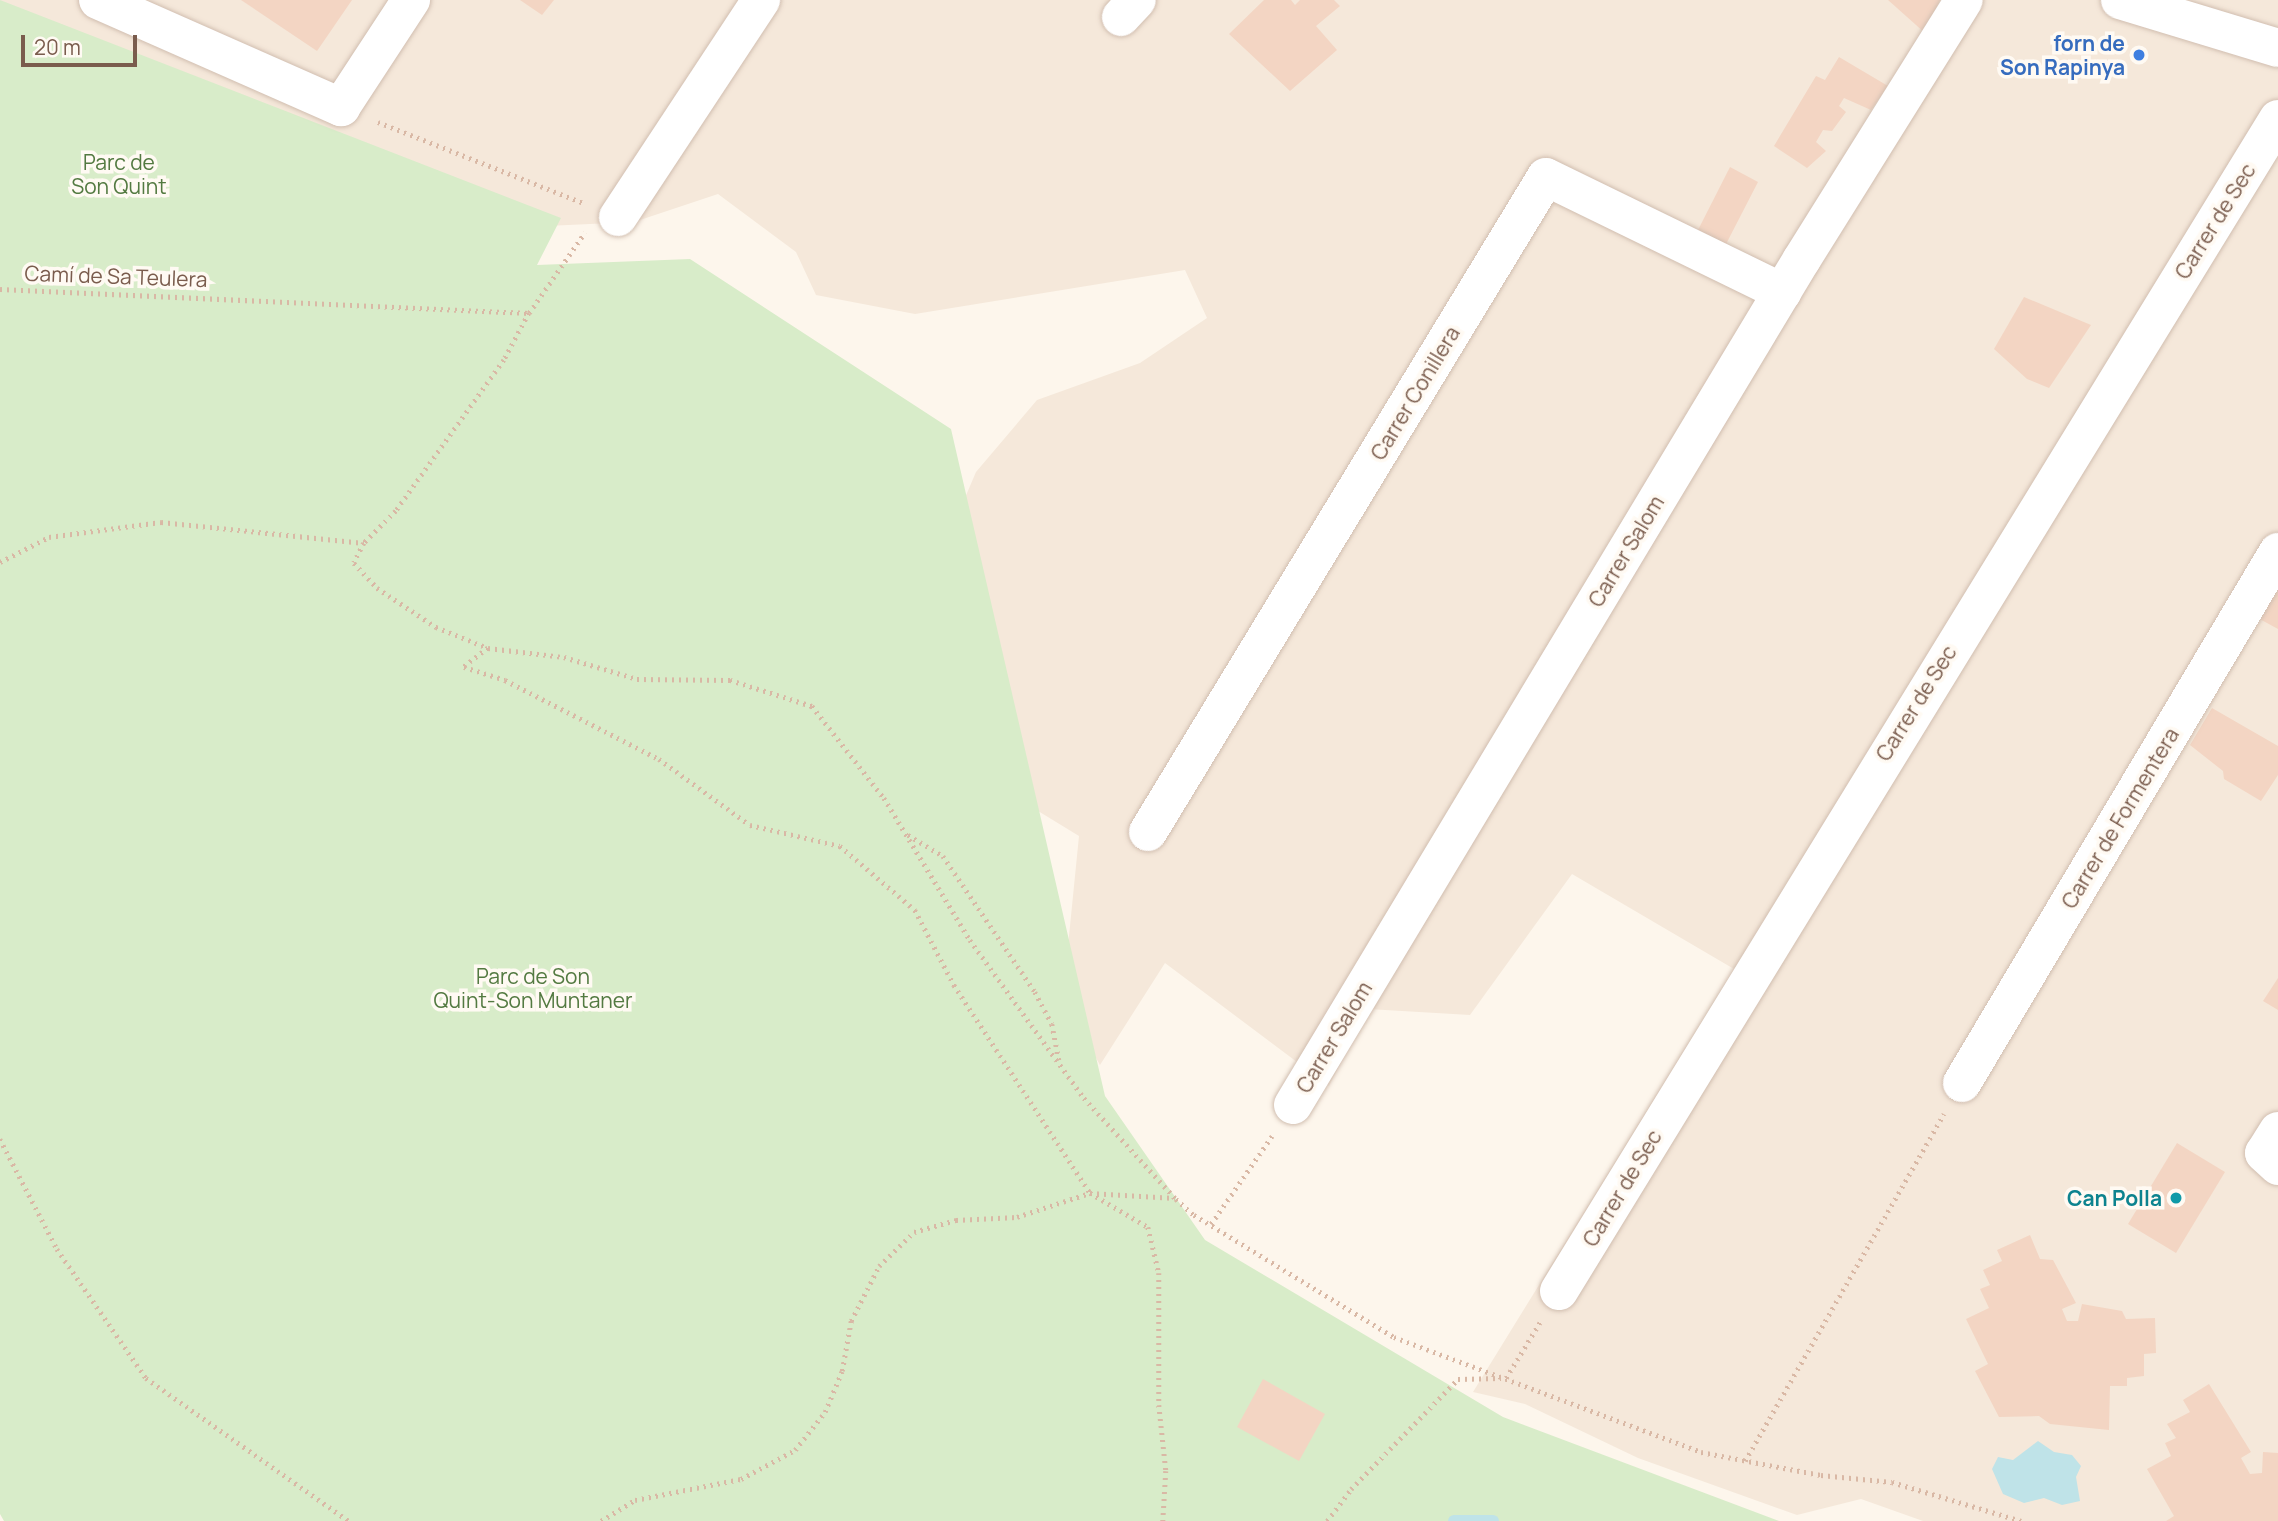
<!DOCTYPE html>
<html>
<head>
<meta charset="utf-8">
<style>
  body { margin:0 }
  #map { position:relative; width:2278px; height:1521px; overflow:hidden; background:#fdf6ec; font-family:Manrope,sans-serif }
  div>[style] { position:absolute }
  .residential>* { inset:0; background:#f5e8da }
  .green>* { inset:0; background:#d8ecc9 }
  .water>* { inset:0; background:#bfe3e8 }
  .stream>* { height:12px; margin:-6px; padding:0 6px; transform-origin:6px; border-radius:6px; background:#bfe3e8 }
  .building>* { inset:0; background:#f3d5c3 }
  .path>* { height:4.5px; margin-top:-2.25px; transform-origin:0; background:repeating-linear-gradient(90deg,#d9b8a5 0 2px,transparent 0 7px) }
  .roads { filter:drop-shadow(0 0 2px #d1beb0) drop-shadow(0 0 2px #d1beb0) }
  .minor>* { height:38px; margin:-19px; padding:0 19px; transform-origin:19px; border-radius:19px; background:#fff }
  .dots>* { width:19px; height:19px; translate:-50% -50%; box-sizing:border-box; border:4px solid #fffaf3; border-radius:50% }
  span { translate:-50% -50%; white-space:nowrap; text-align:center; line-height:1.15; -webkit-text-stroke:7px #fffaf3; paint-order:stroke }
  .shop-label { font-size:21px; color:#366cbe; font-weight:700 }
  .right { translate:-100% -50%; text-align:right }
  .park-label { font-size:21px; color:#537a41 }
  .street-label { font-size:21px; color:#7a5c4d }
  .culture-label { font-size:21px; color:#0d838f; font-weight:700 }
  .scale { position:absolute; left:21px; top:35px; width:116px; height:32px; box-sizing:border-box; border:4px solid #7a5c4d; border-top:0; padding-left:9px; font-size:21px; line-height:24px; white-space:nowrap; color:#7a5c4d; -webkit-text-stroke:5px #fffaf3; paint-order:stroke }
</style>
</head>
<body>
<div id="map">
  <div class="residential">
    <i style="clip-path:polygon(0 0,2278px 0,2278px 1521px,1923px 1521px,1861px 1499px,1797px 1515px,1638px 1458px,1525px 1404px,1473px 1392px,1734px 969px,1572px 874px,1470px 1015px,1368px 1009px,1329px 1086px,1165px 963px,1100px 1065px,1038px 955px,1067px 956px,1079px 836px,997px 786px,941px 554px,976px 472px,1037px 400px,1140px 363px,1207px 318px,1185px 270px,915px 314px,816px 295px,796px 252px,718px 194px,634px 222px,307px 237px)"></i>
  </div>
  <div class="green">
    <i style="clip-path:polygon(0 0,561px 218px,537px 265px,690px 259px,951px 429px,1105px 1096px,1205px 1240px,1503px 1417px,1779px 1521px,4px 1521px,0 1514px)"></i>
  </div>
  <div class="water">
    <i style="clip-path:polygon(2038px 1441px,2054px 1452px,2072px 1455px,2081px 1466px,2076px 1477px,2080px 1501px,2062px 1505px,2044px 1498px,2024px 1503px,2003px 1494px,1992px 1469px,1998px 1457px,2013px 1460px)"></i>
  </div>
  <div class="stream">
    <i style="left:1454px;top:1521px;width:39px"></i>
  </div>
  <div class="building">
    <i style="clip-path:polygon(241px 0,352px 0,317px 51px)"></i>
    <i style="clip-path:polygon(520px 0,554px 0,542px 15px)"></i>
    <i style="clip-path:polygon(1264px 0,1291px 0,1295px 5px,1300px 0,1334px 0,1340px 6px,1316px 26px,1337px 50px,1290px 91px,1229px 34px)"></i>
    <i style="clip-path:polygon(1888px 0,1940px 0,1925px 33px)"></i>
    <i style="clip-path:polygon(1839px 57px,1888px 86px,1871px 110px,1844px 98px,1839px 106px,1846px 112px,1832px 131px,1823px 130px,1816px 142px,1826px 151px,1807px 168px,1774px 146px,1816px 76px,1825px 80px)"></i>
    <i style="clip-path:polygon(1730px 167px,1758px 182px,1724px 248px,1698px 230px)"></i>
    <i style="clip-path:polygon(2024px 297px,2091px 325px,2049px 388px,2027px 379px,1994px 349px)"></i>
    <i style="clip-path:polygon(2278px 578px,2278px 629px,2256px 617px)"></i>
    <i style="clip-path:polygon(2212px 708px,2278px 746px,2278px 775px,2261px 801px,2224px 779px,2223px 771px,2190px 745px)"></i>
    <i style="clip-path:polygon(2278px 978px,2278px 1010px,2263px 1001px)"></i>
    <i style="clip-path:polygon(2177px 1143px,2225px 1172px,2176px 1253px,2128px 1224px)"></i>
    <i style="clip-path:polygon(2030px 1235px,2040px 1259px,2053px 1260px,2076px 1303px,2062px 1309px,2067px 1321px,2078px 1321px,2082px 1304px,2122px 1311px,2126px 1319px,2155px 1318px,2156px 1353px,2144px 1354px,2144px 1376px,2127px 1378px,2127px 1386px,2110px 1386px,2109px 1430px,2050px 1424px,2039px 1416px,1999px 1417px,1975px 1371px,1988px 1364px,1966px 1319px,1989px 1308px,1980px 1289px,1990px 1285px,1983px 1270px,2002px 1261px,1997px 1250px)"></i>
    <i style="clip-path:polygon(1263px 1379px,1325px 1414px,1299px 1461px,1237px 1427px)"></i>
    <i style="clip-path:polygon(2209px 1384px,2251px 1452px,2241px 1458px,2250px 1474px,2262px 1473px,2263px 1452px,2278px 1453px,2278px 1521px,2166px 1521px,2174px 1516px,2147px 1469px,2171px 1456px,2165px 1443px,2176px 1438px,2167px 1424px,2190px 1412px,2183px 1400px)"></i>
  </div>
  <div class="path">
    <i style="left:378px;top:122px;width:221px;rotate:21.5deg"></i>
    <i style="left:0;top:289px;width:530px;rotate:2.6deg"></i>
    <i style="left:529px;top:313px;width:98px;rotate:-55.3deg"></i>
    <i style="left:529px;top:313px;width:53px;rotate:118deg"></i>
    <i style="left:504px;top:360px;width:186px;rotate:125.6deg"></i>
    <i style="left:396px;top:511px;width:45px;rotate:135deg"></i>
    <i style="left:364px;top:543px;width:22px;rotate:117deg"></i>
    <i style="left:354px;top:563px;width:34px;rotate:47deg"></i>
    <i style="left:377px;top:588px;width:71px;rotate:33.5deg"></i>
    <i style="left:436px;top:627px;width:56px;rotate:22deg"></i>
    <i style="left:488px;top:648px;width:77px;rotate:6.8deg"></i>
    <i style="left:564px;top:657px;width:76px;rotate:16.8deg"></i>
    <i style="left:637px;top:679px;width:93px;rotate:0.6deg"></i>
    <i style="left:730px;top:680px;width:86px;rotate:17.6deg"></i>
    <i style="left:812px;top:706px;width:117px;rotate:52deg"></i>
    <i style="left:884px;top:798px;width:166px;rotate:58.8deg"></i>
    <i style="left:970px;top:940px;width:195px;rotate:54.2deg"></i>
    <i style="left:1084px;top:1098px;width:137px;rotate:47.7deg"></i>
    <i style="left:1176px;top:1199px;width:24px;rotate:42deg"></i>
    <i style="left:1194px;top:1215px;width:234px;rotate:31.4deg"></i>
    <i style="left:1394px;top:1337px;width:328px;rotate:20.5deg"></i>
    <i style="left:1701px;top:1452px;width:122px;rotate:10.9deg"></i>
    <i style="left:1821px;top:1475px;width:71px;rotate:5.6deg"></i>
    <i style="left:1892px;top:1482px;width:135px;rotate:16.8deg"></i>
    <i style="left:0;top:562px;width:55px;rotate:-27deg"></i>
    <i style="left:49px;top:537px;width:113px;rotate:-7.6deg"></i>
    <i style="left:161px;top:522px;width:204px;rotate:5.9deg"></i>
    <i style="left:488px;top:648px;width:31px;rotate:142deg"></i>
    <i style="left:464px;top:667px;width:43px;rotate:17.6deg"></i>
    <i style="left:505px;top:680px;width:173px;rotate:27.2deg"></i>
    <i style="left:659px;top:759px;width:112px;rotate:36deg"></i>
    <i style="left:750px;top:825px;width:92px;rotate:13.1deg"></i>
    <i style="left:840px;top:846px;width:99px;rotate:40.5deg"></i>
    <i style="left:915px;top:910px;width:85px;rotate:62.5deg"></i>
    <i style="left:954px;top:985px;width:249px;rotate:56.8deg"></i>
    <i style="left:1090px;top:1193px;width:67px;rotate:30.4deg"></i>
    <i style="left:1148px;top:1227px;width:47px;rotate:76.6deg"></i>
    <i style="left:1159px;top:1273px;width:132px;rotate:90deg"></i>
    <i style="left:1159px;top:1405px;width:66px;rotate:83.9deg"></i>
    <i style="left:1166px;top:1471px;width:50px;rotate:93.4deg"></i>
    <i style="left:908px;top:835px;width:41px;rotate:31deg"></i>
    <i style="left:943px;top:856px;width:164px;rotate:55.9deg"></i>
    <i style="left:1035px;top:992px;width:36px;rotate:62deg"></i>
    <i style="left:1052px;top:1024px;width:37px;rotate:79deg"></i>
    <i style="left:0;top:1139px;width:124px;rotate:62.6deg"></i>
    <i style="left:57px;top:1249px;width:157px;rotate:55.4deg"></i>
    <i style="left:146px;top:1378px;width:248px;rotate:35.2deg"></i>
    <i style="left:1211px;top:1224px;width:107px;rotate:-55.3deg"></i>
    <i style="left:1506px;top:1378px;width:66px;rotate:-58.7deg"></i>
    <i style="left:1745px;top:1461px;width:400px;rotate:-60.2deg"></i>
    <i style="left:601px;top:1521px;width:40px;rotate:-32deg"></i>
    <i style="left:635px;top:1500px;width:108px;rotate:-11.2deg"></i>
    <i style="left:741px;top:1479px;width:61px;rotate:-28.2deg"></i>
    <i style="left:795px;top:1450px;width:48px;rotate:-51.7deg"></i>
    <i style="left:825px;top:1412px;width:44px;rotate:-67.5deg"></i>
    <i style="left:842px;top:1371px;width:51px;rotate:-79.8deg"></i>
    <i style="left:851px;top:1321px;width:62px;rotate:-63deg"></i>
    <i style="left:879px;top:1266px;width:49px;rotate:-44.2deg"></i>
    <i style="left:914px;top:1232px;width:44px;rotate:-15.9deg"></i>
    <i style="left:956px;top:1220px;width:61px;rotate:-2.8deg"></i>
    <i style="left:1017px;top:1217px;width:77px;rotate:-18.2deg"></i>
    <i style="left:1090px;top:1193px;width:85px;rotate:3.4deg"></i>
    <i style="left:1327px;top:1521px;width:40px;rotate:-53deg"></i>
    <i style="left:1351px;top:1489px;width:153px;rotate:-45.8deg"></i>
    <i style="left:1458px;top:1379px;width:43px;rotate:-1.3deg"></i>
  </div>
  <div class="roads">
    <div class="minor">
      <i style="left:98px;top:0;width:266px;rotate:23.8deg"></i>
      <i style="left:341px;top:107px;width:128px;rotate:-56.8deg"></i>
      <i style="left:2120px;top:0;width:165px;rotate:16.9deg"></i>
      <i style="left:1121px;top:17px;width:23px;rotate:-47deg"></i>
      <i style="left:618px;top:217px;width:260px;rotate:-56.6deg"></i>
      <i style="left:1148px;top:832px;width:766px;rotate:-58.72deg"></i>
      <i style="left:1546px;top:177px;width:263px;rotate:26deg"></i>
      <i style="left:1962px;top:1083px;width:618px;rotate:-59.24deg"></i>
      <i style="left:1293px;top:1105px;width:987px;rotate:-58.97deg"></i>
      <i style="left:1802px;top:259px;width:305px;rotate:-58deg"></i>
      <i style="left:2278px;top:1131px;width:26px;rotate:122deg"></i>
      <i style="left:2264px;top:1153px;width:19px;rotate:43deg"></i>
      <i style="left:1559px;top:1291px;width:1375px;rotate:-58.47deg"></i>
    </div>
  </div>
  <div class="dots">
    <i style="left:2139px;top:55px;background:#3f7fe0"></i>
    <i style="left:2176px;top:1198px;background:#0f9aa8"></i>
  </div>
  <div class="shop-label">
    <span class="right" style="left:2125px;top:55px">forn de<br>Son Rapinya</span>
  </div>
  <div class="park-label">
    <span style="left:119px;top:174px">Parc de<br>Son Quint</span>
    <span style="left:533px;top:988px">Parc de Son<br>Quint-Son Muntaner</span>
  </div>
  <div class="street-label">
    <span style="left:2215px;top:221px;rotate:-58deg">Carrer de Sec</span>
    <span style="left:116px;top:276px;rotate:2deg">Camí de Sa Teulera</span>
    <span style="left:1415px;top:393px;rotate:-59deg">Carrer Conillera</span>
    <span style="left:1626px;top:551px;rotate:-59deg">Carrer Salom</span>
    <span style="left:1916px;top:703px;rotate:-58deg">Carrer de Sec</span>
    <span style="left:2120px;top:818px;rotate:-59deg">Carrer de Formentera</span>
    <span style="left:1334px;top:1037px;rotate:-59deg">Carrer Salom</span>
    <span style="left:1622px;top:1188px;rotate:-59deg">Carrer de Sec</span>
  </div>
  <div class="culture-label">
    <span class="right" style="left:2162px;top:1198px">Can Polla</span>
  </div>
  <div class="scale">20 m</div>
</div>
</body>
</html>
